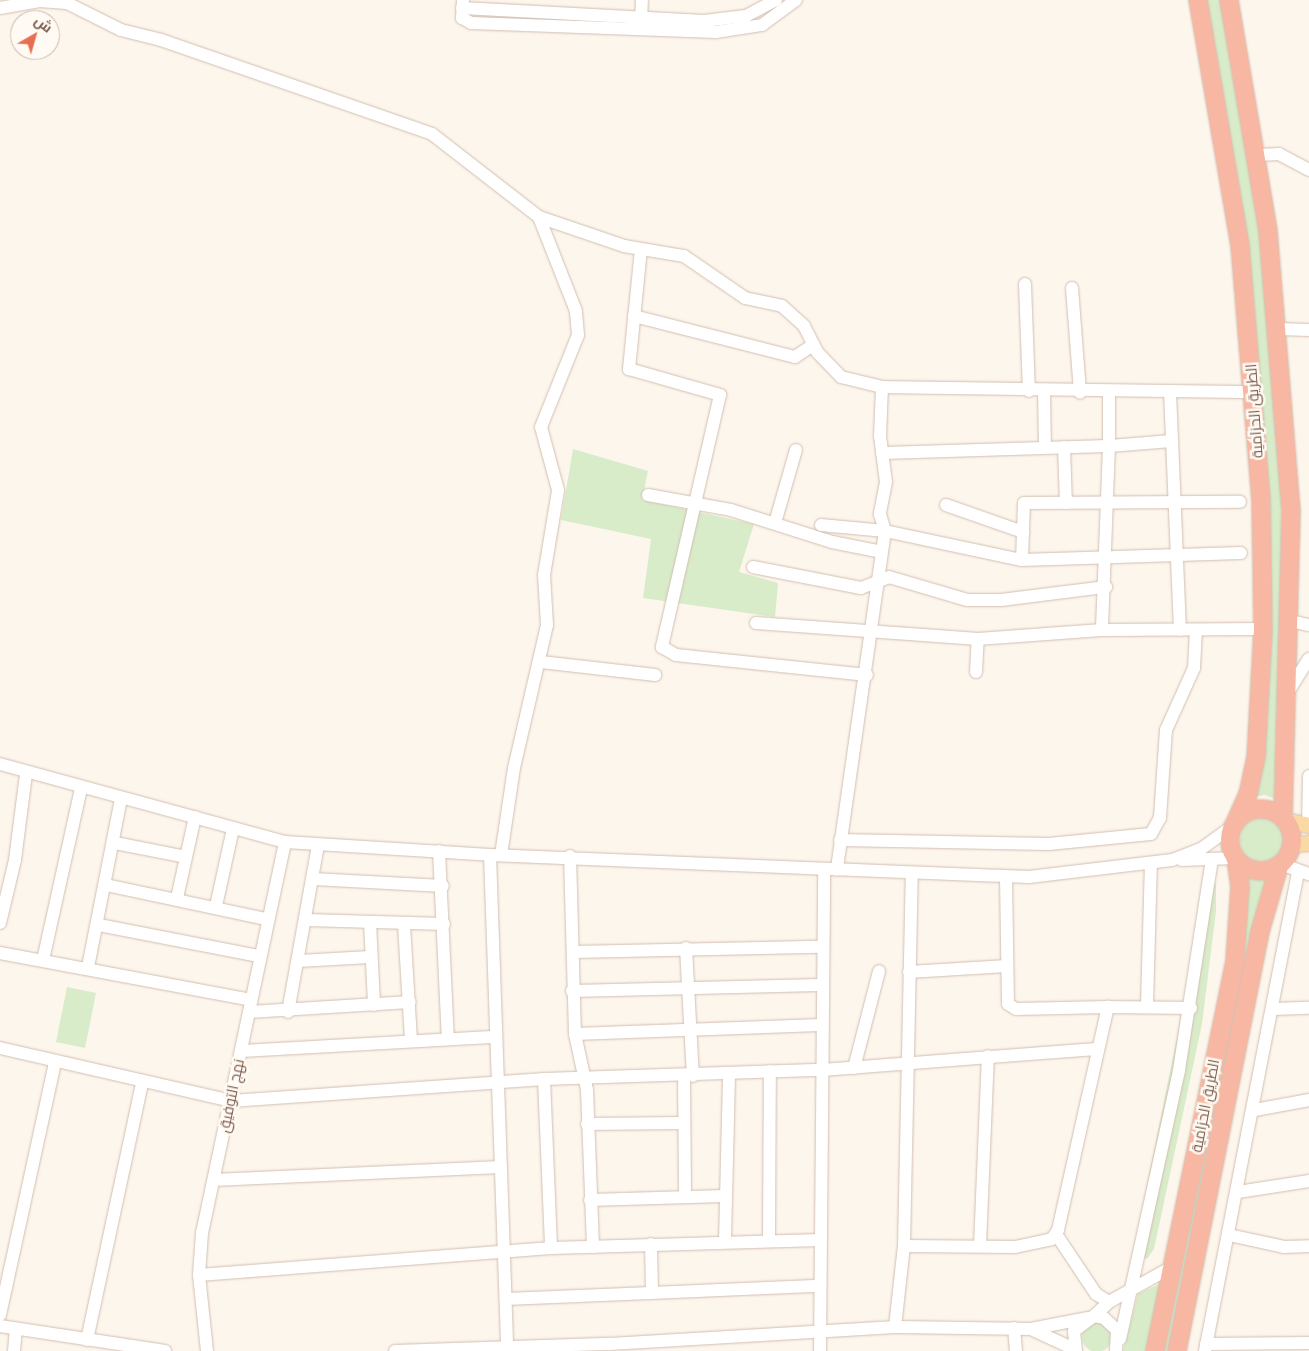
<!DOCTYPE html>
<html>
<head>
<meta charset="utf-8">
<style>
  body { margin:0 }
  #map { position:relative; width:1309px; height:1351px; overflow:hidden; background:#fdf6ec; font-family:"Roboto Condensed",Cairo,sans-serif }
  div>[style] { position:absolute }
  .green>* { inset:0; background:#d8ecc9 }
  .round { border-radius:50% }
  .roads { filter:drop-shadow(0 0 1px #d1beb0) drop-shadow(0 0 1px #d1beb0) }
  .minor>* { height:12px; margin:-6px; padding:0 6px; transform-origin:6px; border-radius:6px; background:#fff }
  .major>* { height:15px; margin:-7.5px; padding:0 7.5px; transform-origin:7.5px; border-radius:7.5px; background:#fbd9a5 }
  .highway>* { height:18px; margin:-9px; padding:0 9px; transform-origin:9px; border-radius:9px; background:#f7b7a3 }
  .highway>.ring { margin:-9px; padding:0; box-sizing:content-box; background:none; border:18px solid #f7b7a3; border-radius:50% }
  span { translate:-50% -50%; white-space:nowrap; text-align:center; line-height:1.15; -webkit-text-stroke:5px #fffaf3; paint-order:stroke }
  .street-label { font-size:15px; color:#7a5c4d }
  .north { position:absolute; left:10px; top:10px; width:50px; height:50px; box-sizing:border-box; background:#fffaf3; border:1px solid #cabbb1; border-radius:50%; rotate:38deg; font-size:14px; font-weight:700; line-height:20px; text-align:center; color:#7a5c4d }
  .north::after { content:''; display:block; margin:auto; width:18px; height:22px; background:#e76f51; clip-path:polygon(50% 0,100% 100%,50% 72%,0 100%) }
</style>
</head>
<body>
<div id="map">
  <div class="green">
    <i style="clip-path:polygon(1202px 0,1222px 0,1263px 227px,1282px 481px,1280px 801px,1265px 795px,1253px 797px,1265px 495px)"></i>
    <i style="clip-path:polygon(573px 449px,648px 471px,642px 500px,754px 524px,739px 572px,778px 583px,775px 617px,643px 598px,651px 539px,561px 520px)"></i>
    <i class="round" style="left:1240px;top:818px;width:44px;height:44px"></i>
    <i style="clip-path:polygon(1206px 870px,1216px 885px,1216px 911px,1202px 1024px,1154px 1249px,1147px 1259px,1133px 1254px,1189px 978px)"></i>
    <i style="clip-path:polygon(1245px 877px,1269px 878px,1171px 1351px,1162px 1351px)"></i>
    <i style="clip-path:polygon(67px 987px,96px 993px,85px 1048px,56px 1042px)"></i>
    <i style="clip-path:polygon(1162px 1283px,1148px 1351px,1123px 1351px,1138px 1294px)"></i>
    <i class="round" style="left:1082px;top:1322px;width:30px;height:30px"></i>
  </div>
  <div class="roads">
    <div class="minor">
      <i style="left:463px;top:0;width:18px;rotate:93deg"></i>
      <i style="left:462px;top:18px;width:10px;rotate:29deg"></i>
      <i style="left:471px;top:23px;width:245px;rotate:2.1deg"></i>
      <i style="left:716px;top:32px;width:47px;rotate:-8.7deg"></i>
      <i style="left:762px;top:25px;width:42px;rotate:-36.3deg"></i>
      <i style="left:0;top:8px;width:40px;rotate:-10deg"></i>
      <i style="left:39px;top:1px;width:28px;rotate:4deg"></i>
      <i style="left:67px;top:3px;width:60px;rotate:26.6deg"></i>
      <i style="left:121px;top:30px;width:41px;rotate:14deg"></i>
      <i style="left:161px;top:40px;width:287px;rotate:19.1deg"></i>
      <i style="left:432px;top:134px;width:135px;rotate:37.8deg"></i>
      <i style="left:539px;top:217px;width:90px;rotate:18.8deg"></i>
      <i style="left:624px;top:246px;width:61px;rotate:9.5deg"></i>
      <i style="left:684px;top:256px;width:74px;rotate:34.5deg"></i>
      <i style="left:745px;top:298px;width:38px;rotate:12deg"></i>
      <i style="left:782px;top:306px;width:30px;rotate:42deg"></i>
      <i style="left:804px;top:326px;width:29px;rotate:63deg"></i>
      <i style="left:817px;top:352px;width:35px;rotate:46deg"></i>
      <i style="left:841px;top:377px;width:42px;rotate:13.7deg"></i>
      <i style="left:882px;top:387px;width:49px;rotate:92.3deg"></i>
      <i style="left:880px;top:436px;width:46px;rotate:82.6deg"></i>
      <i style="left:886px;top:482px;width:33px;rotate:101deg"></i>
      <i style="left:880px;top:514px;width:18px;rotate:74deg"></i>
      <i style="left:885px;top:531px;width:342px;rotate:98.1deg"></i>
      <i style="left:462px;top:8px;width:242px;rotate:3.1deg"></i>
      <i style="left:704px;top:21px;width:42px;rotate:-6.8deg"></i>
      <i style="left:746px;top:16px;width:34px;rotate:-28deg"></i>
      <i style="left:641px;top:25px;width:25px;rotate:-88deg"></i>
      <i style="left:1258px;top:155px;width:21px;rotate:-3deg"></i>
      <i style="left:1279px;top:154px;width:34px;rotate:28deg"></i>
      <i style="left:641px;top:249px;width:121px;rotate:95.7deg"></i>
      <i style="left:629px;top:369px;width:95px;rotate:15.9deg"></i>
      <i style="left:720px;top:395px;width:259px;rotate:103deg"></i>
      <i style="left:662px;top:647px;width:16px;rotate:30deg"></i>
      <i style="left:676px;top:655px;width:192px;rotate:6deg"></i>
      <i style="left:1025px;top:284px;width:107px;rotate:87.9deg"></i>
      <i style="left:1072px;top:288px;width:105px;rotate:85.6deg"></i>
      <i style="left:634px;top:316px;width:166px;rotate:14.3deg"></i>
      <i style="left:795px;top:357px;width:22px;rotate:-34deg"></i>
      <i style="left:1278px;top:329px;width:31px;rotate:2deg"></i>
      <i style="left:882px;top:387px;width:372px;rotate:0.8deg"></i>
      <i style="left:1044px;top:391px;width:56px;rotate:89deg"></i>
      <i style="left:1170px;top:392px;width:238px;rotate:87.6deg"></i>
      <i style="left:1172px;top:441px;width:63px;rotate:175.5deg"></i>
      <i style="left:1109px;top:446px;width:184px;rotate:92.2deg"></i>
      <i style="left:1102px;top:630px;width:161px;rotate:-0.4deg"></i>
      <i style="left:1064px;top:447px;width:56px;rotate:88deg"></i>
      <i style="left:882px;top:453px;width:227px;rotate:-1.8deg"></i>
      <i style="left:1109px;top:446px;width:53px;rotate:-90deg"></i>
      <i style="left:648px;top:495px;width:84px;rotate:10.2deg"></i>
      <i style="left:731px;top:510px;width:106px;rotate:17.6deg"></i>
      <i style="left:832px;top:542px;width:51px;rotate:11.3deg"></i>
      <i style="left:946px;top:505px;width:82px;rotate:19.3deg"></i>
      <i style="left:775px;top:523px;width:76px;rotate:-74deg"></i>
      <i style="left:821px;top:525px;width:64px;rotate:5.4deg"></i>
      <i style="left:885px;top:531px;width:140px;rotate:12deg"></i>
      <i style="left:1022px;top:560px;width:219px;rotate:-1.8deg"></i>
      <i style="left:1022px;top:560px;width:57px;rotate:-88deg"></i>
      <i style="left:1024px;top:503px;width:216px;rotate:-0.3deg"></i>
      <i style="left:753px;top:567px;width:110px;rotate:11deg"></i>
      <i style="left:861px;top:588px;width:30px;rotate:-21deg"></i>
      <i style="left:889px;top:577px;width:81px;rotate:16.4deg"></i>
      <i style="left:967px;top:600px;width:34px"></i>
      <i style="left:1001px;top:600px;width:106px;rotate:-7.1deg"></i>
      <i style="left:1291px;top:621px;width:18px;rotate:13deg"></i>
      <i style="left:756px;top:623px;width:223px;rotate:4.1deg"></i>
      <i style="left:978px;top:639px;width:124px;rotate:-4.2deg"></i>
      <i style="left:541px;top:662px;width:115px;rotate:6.5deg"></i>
      <i style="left:976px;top:672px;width:33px;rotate:-87deg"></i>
      <i style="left:1288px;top:692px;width:39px;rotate:-58deg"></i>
      <i style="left:0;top:764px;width:295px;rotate:15.3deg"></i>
      <i style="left:285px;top:842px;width:205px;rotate:3.6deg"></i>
      <i style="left:490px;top:855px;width:539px;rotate:2.34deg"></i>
      <i style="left:1029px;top:877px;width:144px;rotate:-6.8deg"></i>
      <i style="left:1172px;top:860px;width:31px;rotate:-21deg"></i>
      <i style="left:1201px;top:849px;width:39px;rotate:-36deg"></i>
      <i style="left:1308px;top:825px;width:49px;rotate:-88.8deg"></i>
      <i style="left:840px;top:840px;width:209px;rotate:1.1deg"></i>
      <i style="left:1049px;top:844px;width:102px;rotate:-5.6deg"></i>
      <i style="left:1151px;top:834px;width:18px;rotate:-61deg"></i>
      <i style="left:1160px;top:818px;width:88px;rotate:-86.1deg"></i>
      <i style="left:1166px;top:730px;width:68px;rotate:-65.7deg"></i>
      <i style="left:1194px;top:668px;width:38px;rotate:-87deg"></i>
      <i style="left:115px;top:843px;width:72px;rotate:11.2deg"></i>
      <i style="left:439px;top:851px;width:188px;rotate:87.3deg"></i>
      <i style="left:490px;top:855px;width:496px;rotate:88deg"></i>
      <i style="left:501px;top:855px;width:88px;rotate:-81.5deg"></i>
      <i style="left:514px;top:768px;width:147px;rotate:-77deg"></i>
      <i style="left:547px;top:625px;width:50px;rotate:-93.4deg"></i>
      <i style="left:544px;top:575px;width:86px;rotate:-80.6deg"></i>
      <i style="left:558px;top:490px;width:65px;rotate:-105.1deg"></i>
      <i style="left:541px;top:427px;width:99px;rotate:-68.1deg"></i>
      <i style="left:578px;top:335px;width:24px;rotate:-95deg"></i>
      <i style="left:576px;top:311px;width:101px;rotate:-111.5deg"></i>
      <i style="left:570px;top:856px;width:178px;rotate:88.4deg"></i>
      <i style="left:575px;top:1034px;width:57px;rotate:77.9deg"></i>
      <i style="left:587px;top:1090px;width:157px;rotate:87.8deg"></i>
      <i style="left:1182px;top:860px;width:53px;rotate:-2.2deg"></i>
      <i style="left:1281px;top:864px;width:30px;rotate:20deg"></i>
      <i style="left:1006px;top:877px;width:127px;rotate:89.1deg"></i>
      <i style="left:1008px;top:1004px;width:9px;rotate:32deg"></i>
      <i style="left:1016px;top:1009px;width:92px;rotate:-1.2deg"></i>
      <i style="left:313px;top:879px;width:130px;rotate:3.1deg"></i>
      <i style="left:106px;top:885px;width:164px;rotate:12deg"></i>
      <i style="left:177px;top:898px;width:83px;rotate:-77.5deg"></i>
      <i style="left:216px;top:906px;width:79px;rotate:-77.6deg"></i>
      <i style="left:306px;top:920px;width:138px;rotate:1.7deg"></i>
      <i style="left:370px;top:922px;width:83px;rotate:87.2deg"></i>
      <i style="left:0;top:923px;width:65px;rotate:-76.6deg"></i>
      <i style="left:15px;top:860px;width:87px;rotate:-82.7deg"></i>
      <i style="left:99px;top:925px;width:163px;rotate:11deg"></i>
      <i style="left:404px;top:925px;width:115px;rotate:86.5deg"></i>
      <i style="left:686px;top:948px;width:128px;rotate:86.9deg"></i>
      <i style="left:573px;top:952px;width:247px;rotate:-1.2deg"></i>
      <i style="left:0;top:953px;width:254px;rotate:10.6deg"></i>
      <i style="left:43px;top:960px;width:175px;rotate:-77.5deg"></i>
      <i style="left:299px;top:961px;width:71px;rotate:-3.2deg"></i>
      <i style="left:88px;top:967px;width:171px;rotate:-78.9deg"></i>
      <i style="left:909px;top:972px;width:98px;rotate:-3.5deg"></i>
      <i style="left:572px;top:991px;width:248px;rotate:-1.4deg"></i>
      <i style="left:1147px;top:1005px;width:141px;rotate:-88.4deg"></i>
      <i style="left:1274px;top:1009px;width:35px;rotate:-2deg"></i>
      <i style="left:249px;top:1012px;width:161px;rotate:-3.6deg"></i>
      <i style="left:288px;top:1012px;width:169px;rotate:-79.8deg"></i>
      <i style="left:575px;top:1034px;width:245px;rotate:-2.1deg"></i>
      <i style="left:0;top:1048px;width:237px;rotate:12.9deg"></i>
      <i style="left:231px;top:1101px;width:314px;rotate:-4deg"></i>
      <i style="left:544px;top:1079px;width:278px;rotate:-1.9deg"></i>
      <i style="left:822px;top:1070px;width:275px;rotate:-4.4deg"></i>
      <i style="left:242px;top:1051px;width:254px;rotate:-3.2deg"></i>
      <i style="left:854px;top:1068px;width:100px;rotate:-75.5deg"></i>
      <i style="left:684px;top:1076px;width:121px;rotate:89.5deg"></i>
      <i style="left:544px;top:1079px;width:169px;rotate:87.6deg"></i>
      <i style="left:1255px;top:1110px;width:55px;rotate:-10.5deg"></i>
      <i style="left:587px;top:1124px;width:97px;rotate:-0.6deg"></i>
      <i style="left:214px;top:1180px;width:287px;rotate:-2.6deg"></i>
      <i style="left:1238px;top:1192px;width:72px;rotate:-8.8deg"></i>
      <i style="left:590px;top:1200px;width:134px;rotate:-1.7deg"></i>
      <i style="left:1056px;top:1234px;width:72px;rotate:56.3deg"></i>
      <i style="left:1096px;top:1294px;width:15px;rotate:32deg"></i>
      <i style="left:1229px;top:1235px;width:56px;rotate:12.3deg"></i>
      <i style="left:1284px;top:1247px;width:25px;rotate:-2deg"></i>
      <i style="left:769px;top:1238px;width:167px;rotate:-89.7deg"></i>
      <i style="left:725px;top:1240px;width:167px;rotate:-88.6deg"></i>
      <i style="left:651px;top:1244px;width:49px;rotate:88.8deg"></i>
      <i style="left:980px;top:1245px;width:189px;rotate:-87.6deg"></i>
      <i style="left:904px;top:1246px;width:111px;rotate:0.5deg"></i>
      <i style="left:1015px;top:1247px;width:38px;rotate:-12deg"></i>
      <i style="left:1052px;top:1239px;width:11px;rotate:-56deg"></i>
      <i style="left:1058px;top:1230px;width:229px;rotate:-77.4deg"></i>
      <i style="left:1108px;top:1007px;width:83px;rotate:0.7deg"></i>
      <i style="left:199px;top:1275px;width:353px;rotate:-4.4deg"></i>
      <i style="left:551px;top:1248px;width:270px;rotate:-1.7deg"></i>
      <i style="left:506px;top:1299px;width:314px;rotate:-2.4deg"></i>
      <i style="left:0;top:1315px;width:258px;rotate:-77.7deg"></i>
      <i style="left:1094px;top:1316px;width:21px;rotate:-43deg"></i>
      <i style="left:1109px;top:1302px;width:72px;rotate:-29.1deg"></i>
      <i style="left:0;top:1326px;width:167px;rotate:8.6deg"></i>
      <i style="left:895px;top:1327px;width:81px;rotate:-83.7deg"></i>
      <i style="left:904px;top:1246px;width:371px;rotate:-88.8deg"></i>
      <i style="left:1014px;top:1328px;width:23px;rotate:85deg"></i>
      <i style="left:1031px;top:1329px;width:47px;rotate:24.9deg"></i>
      <i style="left:1120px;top:1339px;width:275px;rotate:-77.6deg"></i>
      <i style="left:1179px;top:1070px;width:213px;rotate:-81.1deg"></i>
      <i style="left:87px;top:1340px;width:263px;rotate:-77.9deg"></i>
      <i style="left:1206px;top:1344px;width:103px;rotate:-0.6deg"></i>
      <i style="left:14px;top:1351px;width:22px;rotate:-85deg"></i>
      <i style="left:207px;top:1351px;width:76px;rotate:-96deg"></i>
      <i style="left:199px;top:1275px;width:42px;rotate:-85.9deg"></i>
      <i style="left:202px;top:1233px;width:400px;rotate:-78deg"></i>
      <i style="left:395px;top:1351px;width:215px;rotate:-1.9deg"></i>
      <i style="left:610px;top:1344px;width:286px;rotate:-3.4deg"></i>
      <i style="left:895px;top:1327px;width:136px;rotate:0.8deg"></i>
      <i style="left:1031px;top:1329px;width:57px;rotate:-11.1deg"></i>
      <i style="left:820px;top:1351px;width:481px;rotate:-89.5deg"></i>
      <i style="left:1076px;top:1351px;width:20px;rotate:-96deg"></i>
      <i style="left:1074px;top:1331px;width:25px;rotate:-37deg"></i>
      <i style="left:1094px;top:1316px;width:10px;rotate:11deg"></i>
      <i style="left:1104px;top:1318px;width:18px;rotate:43deg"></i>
      <i style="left:1117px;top:1330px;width:21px;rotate:93deg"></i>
      <i style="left:1205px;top:1351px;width:487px;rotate:-79deg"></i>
    </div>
    <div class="major">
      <i style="left:1285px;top:820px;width:25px;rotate:12deg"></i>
      <i style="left:1292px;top:844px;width:17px;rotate:-3deg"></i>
    </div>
    <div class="highway">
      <i style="left:1198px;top:0;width:249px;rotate:80.3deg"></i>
      <i style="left:1240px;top:245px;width:257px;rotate:85.3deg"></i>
      <i style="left:1261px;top:501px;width:128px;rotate:89.1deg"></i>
      <i style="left:1263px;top:629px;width:128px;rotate:93.1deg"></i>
      <i style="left:1256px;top:757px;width:38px;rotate:102deg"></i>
      <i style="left:1248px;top:794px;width:32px;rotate:114deg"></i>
      <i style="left:1229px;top:0;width:234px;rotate:80.4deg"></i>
      <i style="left:1268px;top:231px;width:283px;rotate:85.3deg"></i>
      <i style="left:1291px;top:513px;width:305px;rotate:91.5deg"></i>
      <i class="ring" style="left:1230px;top:809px;width:44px;height:44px"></i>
      <i style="left:1155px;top:1351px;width:399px;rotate:-78.4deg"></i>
      <i style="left:1235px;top:960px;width:73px;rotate:-86.1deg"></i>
      <i style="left:1240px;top:887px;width:28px;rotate:-98deg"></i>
      <i style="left:1177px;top:1351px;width:424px;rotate:-78.8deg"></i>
      <i style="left:1259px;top:935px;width:72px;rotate:-73.8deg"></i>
    </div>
  </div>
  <div class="street-label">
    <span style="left:1255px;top:411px;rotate:-94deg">الطريق الحزامية</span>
    <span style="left:232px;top:1096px;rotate:-78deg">نهج التوفيق</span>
    <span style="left:1206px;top:1106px;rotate:-79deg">الطريق الحزامية</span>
  </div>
  <div class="north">ش</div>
</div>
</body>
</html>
